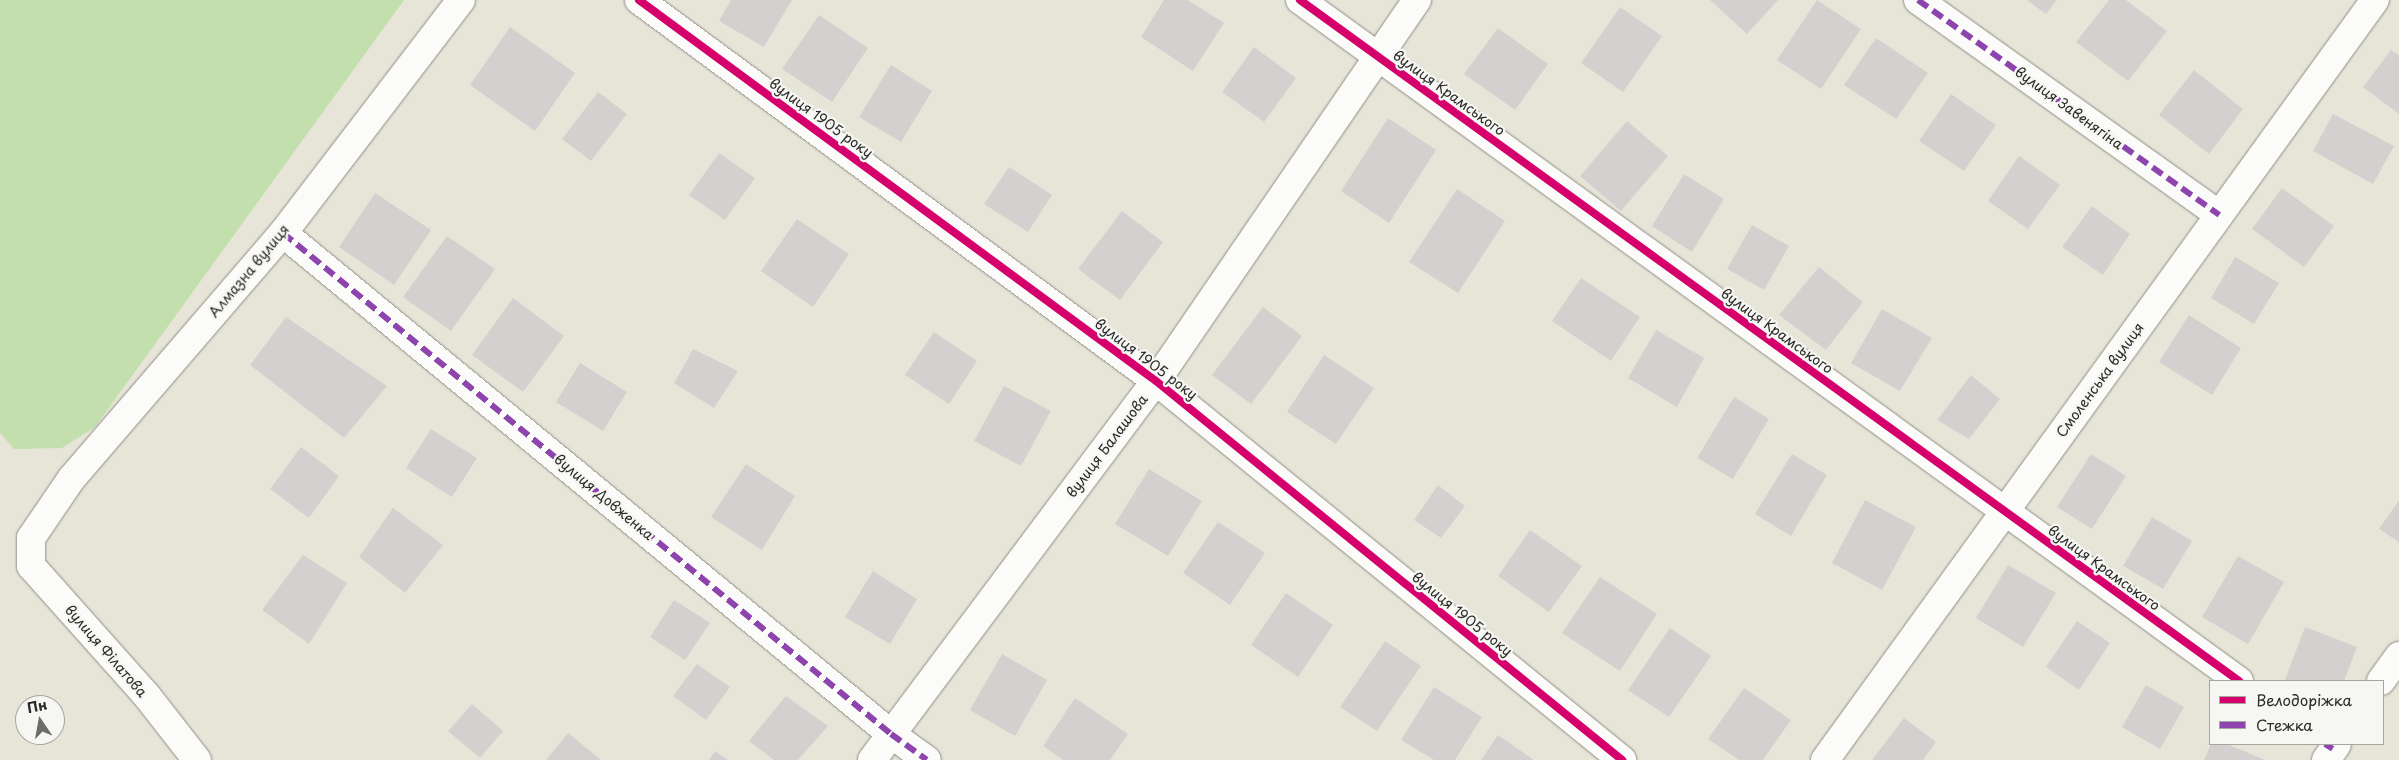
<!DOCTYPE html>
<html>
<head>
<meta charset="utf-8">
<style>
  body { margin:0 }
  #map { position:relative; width:2399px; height:760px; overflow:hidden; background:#e7e5d7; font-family:"Playpen Sans",sans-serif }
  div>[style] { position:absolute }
  .green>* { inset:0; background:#c2dfad }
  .building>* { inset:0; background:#d5d0d0 }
  .roads { filter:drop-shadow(0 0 1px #8f8e87) drop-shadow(0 0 1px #8f8e87) }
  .minor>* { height:28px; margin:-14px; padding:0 14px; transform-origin:14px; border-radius:14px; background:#fbfbf9 }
  .tertiary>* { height:28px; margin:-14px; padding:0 14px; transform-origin:14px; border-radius:14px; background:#fbfbf9 }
  .quiet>* { height:6px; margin-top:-3px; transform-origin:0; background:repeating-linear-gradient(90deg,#8e44ad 0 12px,transparent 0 18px) }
  .cycleway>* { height:8px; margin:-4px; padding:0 4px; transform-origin:4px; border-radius:4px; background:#d6006c }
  span { translate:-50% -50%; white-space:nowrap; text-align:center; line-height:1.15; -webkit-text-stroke:4.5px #f6f6f2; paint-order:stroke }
  .street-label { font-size:14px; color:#2b2b2b }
  .legend { position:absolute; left:2209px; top:680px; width:175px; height:65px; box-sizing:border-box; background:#f6f6f2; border:1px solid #a5a5a2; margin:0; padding:6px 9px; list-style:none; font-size:15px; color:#2b2b2b }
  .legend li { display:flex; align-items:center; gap:10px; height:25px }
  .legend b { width:25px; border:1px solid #a5a5a2 }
  .north { position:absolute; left:15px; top:695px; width:50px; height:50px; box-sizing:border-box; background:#f6f6f2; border:1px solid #a5a5a2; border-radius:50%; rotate:348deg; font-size:14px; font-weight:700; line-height:20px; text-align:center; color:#2b2b2b }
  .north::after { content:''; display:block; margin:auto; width:18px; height:22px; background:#6d6c67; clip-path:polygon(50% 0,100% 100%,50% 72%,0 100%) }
</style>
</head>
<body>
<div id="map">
  <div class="green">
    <i style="clip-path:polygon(0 0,404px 0,95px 427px,62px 448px,14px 449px,0 433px)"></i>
  </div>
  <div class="building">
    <i style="clip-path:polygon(731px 0,792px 0,764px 47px,719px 21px)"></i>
    <i style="clip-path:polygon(1164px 0,1188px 0,1224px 23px,1193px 71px,1141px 37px)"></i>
    <i style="clip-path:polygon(1710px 0,1778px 0,1747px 34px)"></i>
    <i style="clip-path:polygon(1817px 0,1861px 29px,1821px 89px,1777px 60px)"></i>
    <i style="clip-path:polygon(2027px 0,2057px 0,2046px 14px)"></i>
    <i style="clip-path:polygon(2109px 0,2126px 0,2167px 31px,2128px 81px,2076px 42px)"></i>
    <i style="clip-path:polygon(1620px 7px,1662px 36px,1623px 92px,1581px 63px)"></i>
    <i style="clip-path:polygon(819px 15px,868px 48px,832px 102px,782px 69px)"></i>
    <i style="clip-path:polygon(510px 27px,575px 73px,535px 131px,470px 85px)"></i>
    <i style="clip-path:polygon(1498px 28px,1548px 64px,1515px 110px,1464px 74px)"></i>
    <i style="clip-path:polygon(1876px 38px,1928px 73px,1896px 119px,1844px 85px)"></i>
    <i style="clip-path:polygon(1254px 47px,1296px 78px,1264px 122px,1222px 92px)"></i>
    <i style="clip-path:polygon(2391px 50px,2399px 55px,2399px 114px,2363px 87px)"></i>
    <i style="clip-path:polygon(891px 65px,932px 91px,901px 142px,859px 117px)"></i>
    <i style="clip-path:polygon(2194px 70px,2243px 109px,2209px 154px,2159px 115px)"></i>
    <i style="clip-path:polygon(598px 92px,627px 114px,591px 161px,562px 139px)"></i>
    <i style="clip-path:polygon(1951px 94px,1996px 125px,1964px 171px,1919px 141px)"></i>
    <i style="clip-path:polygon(2333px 114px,2394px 146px,2373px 184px,2313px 151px)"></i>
    <i style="clip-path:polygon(1388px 118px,1436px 150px,1389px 223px,1341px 191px)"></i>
    <i style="clip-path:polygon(1627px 121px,1668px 156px,1621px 211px,1580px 176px)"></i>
    <i style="clip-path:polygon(719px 153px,755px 178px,725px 220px,689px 195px)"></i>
    <i style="clip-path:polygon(2019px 156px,2060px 185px,2028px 229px,1988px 201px)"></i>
    <i style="clip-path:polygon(1009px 167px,1052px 195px,1028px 232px,984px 204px)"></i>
    <i style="clip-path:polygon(1684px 174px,1724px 199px,1692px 252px,1652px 226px)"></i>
    <i style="clip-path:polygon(2282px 188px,2334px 226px,2304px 267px,2252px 229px)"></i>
    <i style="clip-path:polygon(1457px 189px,1505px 221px,1458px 293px,1409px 262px)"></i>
    <i style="clip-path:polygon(375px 193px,431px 230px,394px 285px,339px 247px)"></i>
    <i style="clip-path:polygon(2092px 206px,2130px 234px,2103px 275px,2062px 247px)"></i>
    <i style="clip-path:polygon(1122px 211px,1163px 242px,1120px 300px,1078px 269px)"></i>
    <i style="clip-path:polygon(797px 219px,849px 254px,813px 307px,761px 271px)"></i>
    <i style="clip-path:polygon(1752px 225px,1789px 246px,1764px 290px,1727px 269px)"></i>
    <i style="clip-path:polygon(447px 236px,495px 269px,451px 331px,403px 297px)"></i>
    <i style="clip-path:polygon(2235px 257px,2279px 283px,2254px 324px,2211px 298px)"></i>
    <i style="clip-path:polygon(1819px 267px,1863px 302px,1826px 350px,1779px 315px)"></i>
    <i style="clip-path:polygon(1581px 278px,1640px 317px,1611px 361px,1552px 321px)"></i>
    <i style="clip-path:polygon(513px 298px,564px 336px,523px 392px,472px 355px)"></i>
    <i style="clip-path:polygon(1263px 307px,1302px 336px,1251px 404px,1212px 375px)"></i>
    <i style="clip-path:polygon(1882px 309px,1932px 338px,1900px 391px,1851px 363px)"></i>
    <i style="clip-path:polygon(2189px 315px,2241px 348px,2212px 395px,2159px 362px)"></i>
    <i style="clip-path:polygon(286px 317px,387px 386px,344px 438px,250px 365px)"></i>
    <i style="clip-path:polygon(1656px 330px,1704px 358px,1677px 407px,1628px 378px)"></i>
    <i style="clip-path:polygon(934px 332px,977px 361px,949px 404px,905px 375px)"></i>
    <i style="clip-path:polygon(693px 349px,738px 371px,714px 408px,674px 383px)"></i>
    <i style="clip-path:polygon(1324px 355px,1374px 388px,1336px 444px,1287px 412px)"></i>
    <i style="clip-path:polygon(580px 363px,627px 392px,603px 431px,556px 402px)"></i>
    <i style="clip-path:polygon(1971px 375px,2000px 399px,1969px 439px,1937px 420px)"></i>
    <i style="clip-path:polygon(1004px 386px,1051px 411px,1021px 466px,974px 441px)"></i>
    <i style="clip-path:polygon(1734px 397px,1769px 419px,1733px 479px,1697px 458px)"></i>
    <i style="clip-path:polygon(431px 429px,477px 458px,452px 497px,406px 468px)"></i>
    <i style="clip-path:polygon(301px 447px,339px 476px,309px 518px,270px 489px)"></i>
    <i style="clip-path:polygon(1792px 454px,1827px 475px,1791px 536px,1755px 514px)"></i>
    <i style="clip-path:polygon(2091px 454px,2126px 476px,2092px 529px,2057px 507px)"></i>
    <i style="clip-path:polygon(746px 464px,795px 496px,762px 550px,711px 517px)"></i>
    <i style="clip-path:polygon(1149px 469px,1202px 501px,1168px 556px,1115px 524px)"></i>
    <i style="clip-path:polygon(1438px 485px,1465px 506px,1441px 538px,1414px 520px)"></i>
    <i style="clip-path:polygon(1865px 500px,1916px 527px,1882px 590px,1832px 563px)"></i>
    <i style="clip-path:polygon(2399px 500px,2399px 542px,2379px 529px)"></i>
    <i style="clip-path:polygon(393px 508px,443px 545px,405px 593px,359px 557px)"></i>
    <i style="clip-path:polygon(2152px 517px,2192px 541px,2163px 589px,2123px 566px)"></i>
    <i style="clip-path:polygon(1218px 522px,1265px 553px,1230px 605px,1183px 573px)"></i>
    <i style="clip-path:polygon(1530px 530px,1582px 566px,1549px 612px,1498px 576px)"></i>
    <i style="clip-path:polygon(303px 555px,347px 583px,309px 644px,262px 610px)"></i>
    <i style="clip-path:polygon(2238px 556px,2284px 582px,2248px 644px,2202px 617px)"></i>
    <i style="clip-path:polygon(2008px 565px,2056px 593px,2023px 647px,1976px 618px)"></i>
    <i style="clip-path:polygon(873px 571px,917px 599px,890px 644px,845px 617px)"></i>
    <i style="clip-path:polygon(1600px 577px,1657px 614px,1620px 671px,1562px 633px)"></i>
    <i style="clip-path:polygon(1286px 593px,1333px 625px,1298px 677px,1251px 645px)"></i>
    <i style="clip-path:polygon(674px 600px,710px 623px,685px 660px,650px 637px)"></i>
    <i style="clip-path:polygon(2077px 621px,2110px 643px,2079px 690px,2046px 667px)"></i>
    <i style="clip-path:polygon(2305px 627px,2357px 647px,2344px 681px,2285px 680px)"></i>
    <i style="clip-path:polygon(1670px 628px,1711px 656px,1669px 717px,1628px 690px)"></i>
    <i style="clip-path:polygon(1385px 641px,1421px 666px,1377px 731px,1340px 707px)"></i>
    <i style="clip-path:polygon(1002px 654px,1047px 680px,1015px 736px,970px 710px)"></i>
    <i style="clip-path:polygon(697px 664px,730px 687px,706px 720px,673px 696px)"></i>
    <i style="clip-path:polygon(2146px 685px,2184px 707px,2160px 749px,2122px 727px)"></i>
    <i style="clip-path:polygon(1434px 687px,1482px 717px,1455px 760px,1434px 760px,1401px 740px)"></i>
    <i style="clip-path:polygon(1744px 688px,1791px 720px,1763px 760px,1739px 760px,1708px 739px)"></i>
    <i style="clip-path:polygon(786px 696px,828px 726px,798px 760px,774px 760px,749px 741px)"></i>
    <i style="clip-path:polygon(1075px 698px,1128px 734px,1110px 760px,1063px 760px,1043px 746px)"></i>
    <i style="clip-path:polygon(472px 704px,503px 731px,480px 758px,448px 731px)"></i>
    <i style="clip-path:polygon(1904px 718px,1936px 742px,1923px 760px,1872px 760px)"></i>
    <i style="clip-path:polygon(568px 733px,600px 759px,599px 760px,546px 760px)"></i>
    <i style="clip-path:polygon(1498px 735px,1534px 760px,1481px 760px)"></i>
    <i style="clip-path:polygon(2211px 744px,2227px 744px,2265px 760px,2204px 760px)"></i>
    <i style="clip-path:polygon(715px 751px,728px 760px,709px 760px)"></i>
  </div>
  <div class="roads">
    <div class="minor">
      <i style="left:639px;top:0;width:642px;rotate:36.39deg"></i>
      <i style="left:1156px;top:381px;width:601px;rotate:39.12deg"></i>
      <i style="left:1300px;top:0;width:1160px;rotate:35.95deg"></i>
      <i style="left:1918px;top:0;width:370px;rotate:35.5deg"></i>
      <i style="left:283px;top:233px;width:788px;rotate:39.49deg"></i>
      <i style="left:891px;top:734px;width:44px;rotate:35.8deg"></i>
      <i style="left:2381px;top:681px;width:31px;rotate:-54deg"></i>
      <i style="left:872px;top:760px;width:474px;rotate:-53.2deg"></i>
      <i style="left:1156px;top:381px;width:462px;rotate:-55.6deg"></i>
      <i style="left:1825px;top:760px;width:938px;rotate:-54.11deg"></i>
      <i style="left:2326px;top:760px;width:19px;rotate:-55deg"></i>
    </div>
    <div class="tertiary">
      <i style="left:197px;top:760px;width:81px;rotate:-128deg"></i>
      <i style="left:147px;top:696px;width:174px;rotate:-131.7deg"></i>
      <i style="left:31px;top:566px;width:28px;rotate:-90deg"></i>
      <i style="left:31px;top:538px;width:73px;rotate:-55.7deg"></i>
      <i style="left:72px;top:478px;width:323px;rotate:-49.3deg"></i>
      <i style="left:283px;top:233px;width:293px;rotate:-52.6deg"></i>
    </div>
  </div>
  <div class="quiet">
    <i style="left:1918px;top:0;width:370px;rotate:35.5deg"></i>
    <i style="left:283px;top:233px;width:788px;rotate:39.49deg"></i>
    <i style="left:891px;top:734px;width:44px;rotate:35.8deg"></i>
    <i style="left:2325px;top:744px;width:9px;rotate:32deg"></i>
  </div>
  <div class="cycleway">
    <i style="left:639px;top:0;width:642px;rotate:36.39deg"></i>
    <i style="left:1156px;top:381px;width:601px;rotate:39.12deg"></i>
    <i style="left:1300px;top:0;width:1160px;rotate:35.95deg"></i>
  </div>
  <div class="street-label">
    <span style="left:1449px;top:93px;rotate:36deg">вулиця Крамського</span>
    <span style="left:2069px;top:108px;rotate:36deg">вулиця Завенягіна</span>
    <span style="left:821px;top:118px;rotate:36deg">вулиця 1905 року</span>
    <span style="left:249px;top:271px;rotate:-50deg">Алмазна вулиця</span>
    <span style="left:1777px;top:331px;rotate:36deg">вулиця Крамського</span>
    <span style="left:1146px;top:359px;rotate:37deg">вулиця 1905 року</span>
    <span style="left:2100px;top:380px;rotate:-54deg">Смоленська вулиця</span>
    <span style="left:1107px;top:446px;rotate:-53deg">вулиця Балашова</span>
    <span style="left:604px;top:497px;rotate:40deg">вулиця Довженка</span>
    <span style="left:2104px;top:568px;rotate:36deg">вулиця Крамського</span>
    <span style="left:1462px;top:614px;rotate:39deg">вулиця 1905 року</span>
    <span style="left:106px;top:651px;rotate:49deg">вулиця Філатова</span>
  </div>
  <ul class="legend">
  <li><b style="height:6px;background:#d6006c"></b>Велодоріжка</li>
  <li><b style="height:6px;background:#8e44ad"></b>Стежка</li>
  </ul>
  <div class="north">Пн</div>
</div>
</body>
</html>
